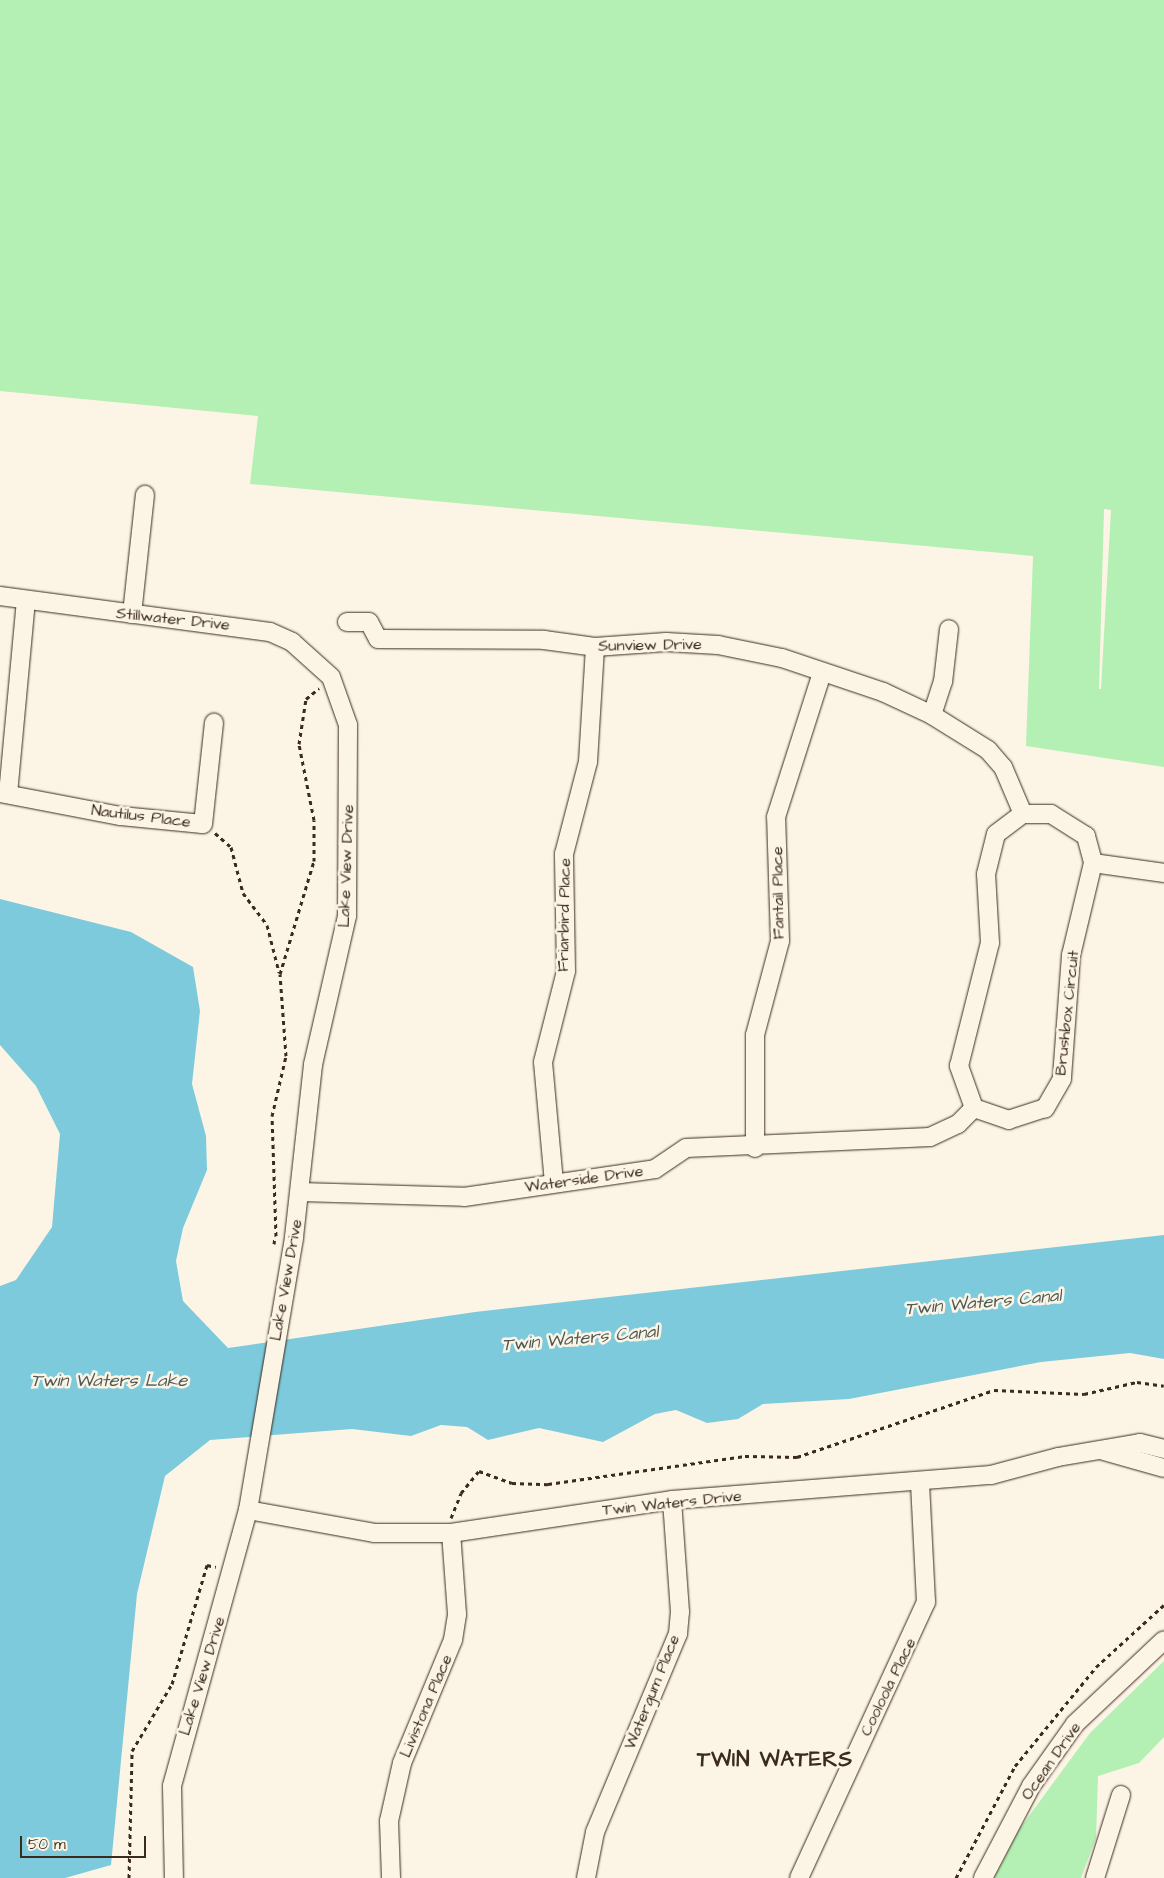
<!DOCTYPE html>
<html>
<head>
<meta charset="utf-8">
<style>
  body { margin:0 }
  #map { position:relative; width:1164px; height:1878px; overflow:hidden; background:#fcf5e5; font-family:"Architects Daughter",sans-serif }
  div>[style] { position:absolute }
  .green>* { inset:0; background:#b4efb3 }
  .water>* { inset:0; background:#7ecadd }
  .path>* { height:3px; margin-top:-1.5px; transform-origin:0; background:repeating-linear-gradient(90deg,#3b2a1e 0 4px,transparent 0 8px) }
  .roads { filter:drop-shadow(0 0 1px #3b2a1e) drop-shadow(0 0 1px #3b2a1e) }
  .minor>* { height:18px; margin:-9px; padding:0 9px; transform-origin:9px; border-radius:9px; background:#fcf5e5 }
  span { translate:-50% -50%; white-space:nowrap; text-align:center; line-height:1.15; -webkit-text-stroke:5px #fcf5e5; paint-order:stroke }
  .street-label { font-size:16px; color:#3b2a1e }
  .water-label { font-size:18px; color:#4f5a57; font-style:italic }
  .district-label { font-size:21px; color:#3b2a1e; font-weight:700; letter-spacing:1px }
  .scale { position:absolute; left:20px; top:1836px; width:126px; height:22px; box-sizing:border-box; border:2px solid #3b2a1e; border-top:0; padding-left:6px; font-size:15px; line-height:18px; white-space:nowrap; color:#3b2a1e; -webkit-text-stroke:4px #fcf5e5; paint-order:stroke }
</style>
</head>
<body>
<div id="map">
  <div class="green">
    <i style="clip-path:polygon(evenodd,0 0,1164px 0,1164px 767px,1026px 746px,1033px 556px,250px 484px,258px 416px,0 391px,0 0,1104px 509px,1111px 510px,1101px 689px,1099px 689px,1104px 509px)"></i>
    <i style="clip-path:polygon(1164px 1661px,1164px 1737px,1139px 1763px,1098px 1776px,1096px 1838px,1081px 1878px,994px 1878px,1020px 1828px,1090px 1733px)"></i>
  </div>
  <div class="water">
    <i style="clip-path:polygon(0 899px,131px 932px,193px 967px,200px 1011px,192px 1084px,206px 1136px,207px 1170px,183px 1228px,176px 1261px,183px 1301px,228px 1348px,475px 1312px,1164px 1235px,1164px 1359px,1130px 1353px,1041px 1362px,849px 1399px,763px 1404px,738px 1419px,707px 1423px,676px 1410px,655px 1414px,603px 1442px,539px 1428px,488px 1440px,467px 1427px,441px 1425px,411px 1436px,352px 1429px,210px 1440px,165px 1476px,137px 1594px,111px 1865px,65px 1878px,0 1878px,0 1286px,16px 1280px,52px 1227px,60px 1134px,36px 1086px,0 1045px)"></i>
  </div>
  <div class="path">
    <i style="left:215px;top:833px;width:21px;rotate:41deg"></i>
    <i style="left:231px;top:847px;width:48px;rotate:75.4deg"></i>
    <i style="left:243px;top:893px;width:40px;rotate:53deg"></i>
    <i style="left:267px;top:925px;width:49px;rotate:75.7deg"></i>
    <i style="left:276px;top:1236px;width:120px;rotate:-91.9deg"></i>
    <i style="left:272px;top:1116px;width:62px;rotate:-76.9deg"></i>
    <i style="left:286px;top:1056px;width:82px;rotate:-94.2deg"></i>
    <i style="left:280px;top:974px;width:118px;rotate:-73.3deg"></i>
    <i style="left:314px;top:861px;width:41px;rotate:-90deg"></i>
    <i style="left:314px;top:820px;width:77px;rotate:-101.2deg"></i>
    <i style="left:299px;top:744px;width:46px;rotate:-81.2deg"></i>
    <i style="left:306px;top:699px;width:17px;rotate:-40deg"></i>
    <i style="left:274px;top:1244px;width:8px;rotate:-83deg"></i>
    <i style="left:451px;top:1518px;width:27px;rotate:-68deg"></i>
    <i style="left:461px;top:1493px;width:28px;rotate:-51deg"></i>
    <i style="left:479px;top:1471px;width:35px;rotate:20deg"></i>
    <i style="left:512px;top:1483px;width:36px;rotate:2deg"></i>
    <i style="left:548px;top:1484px;width:199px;rotate:-8.1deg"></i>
    <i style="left:745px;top:1456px;width:52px;rotate:1.1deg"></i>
    <i style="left:797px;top:1457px;width:208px;rotate:-18.8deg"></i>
    <i style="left:994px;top:1390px;width:90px;rotate:2.5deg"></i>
    <i style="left:1084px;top:1394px;width:54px;rotate:-12.8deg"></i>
    <i style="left:1137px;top:1382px;width:27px;rotate:8deg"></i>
    <i style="left:129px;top:1878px;width:127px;rotate:-88.6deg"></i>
    <i style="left:132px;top:1751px;width:78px;rotate:-59.2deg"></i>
    <i style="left:172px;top:1684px;width:124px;rotate:-73.6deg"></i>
    <i style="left:207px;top:1565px;width:9px;rotate:13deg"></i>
    <i style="left:956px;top:1878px;width:127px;rotate:-62.2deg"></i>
    <i style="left:1015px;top:1766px;width:128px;rotate:-50.7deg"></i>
    <i style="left:1096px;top:1667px;width:92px;rotate:-42.4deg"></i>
  </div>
  <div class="roads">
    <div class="minor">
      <i style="left:0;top:596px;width:272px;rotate:7.6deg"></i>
      <i style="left:270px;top:632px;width:24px;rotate:24deg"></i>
      <i style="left:292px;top:642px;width:52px;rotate:41.9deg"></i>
      <i style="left:331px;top:677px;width:51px;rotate:70.5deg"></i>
      <i style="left:348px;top:725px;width:191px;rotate:90.3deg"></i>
      <i style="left:347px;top:916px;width:153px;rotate:102.9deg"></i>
      <i style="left:313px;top:1065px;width:174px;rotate:96.3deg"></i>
      <i style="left:294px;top:1238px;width:276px;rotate:99.6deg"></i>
      <i style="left:248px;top:1510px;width:286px;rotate:105.4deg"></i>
      <i style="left:172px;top:1786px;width:92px;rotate:88.8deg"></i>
      <i style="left:132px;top:614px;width:120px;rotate:-83.8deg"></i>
      <i style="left:347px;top:622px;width:22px"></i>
      <i style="left:369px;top:622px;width:19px;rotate:62deg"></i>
      <i style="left:378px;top:639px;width:166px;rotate:0.3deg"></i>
      <i style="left:544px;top:640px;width:51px;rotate:7.8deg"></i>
      <i style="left:595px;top:647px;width:71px;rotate:-4deg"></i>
      <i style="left:666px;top:642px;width:52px;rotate:3.3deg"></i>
      <i style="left:718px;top:645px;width:65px;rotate:11.5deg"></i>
      <i style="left:782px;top:658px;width:107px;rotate:18.6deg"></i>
      <i style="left:883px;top:692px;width:54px;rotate:25.1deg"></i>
      <i style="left:932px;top:715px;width:66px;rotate:32deg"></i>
      <i style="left:988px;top:750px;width:23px;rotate:49deg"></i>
      <i style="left:1003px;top:767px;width:51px;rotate:66.9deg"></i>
      <i style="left:932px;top:715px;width:35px;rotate:-72deg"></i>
      <i style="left:943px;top:682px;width:53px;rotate:-83.5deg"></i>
      <i style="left:0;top:793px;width:123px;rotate:10.8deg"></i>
      <i style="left:121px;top:816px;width:82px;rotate:5.6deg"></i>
      <i style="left:203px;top:824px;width:102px;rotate:-83.8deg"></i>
      <i style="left:8px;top:794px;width:194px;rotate:-84.7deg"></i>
      <i style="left:1023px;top:814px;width:28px"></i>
      <i style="left:1051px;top:814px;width:41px;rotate:32.2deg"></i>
      <i style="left:1086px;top:836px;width:28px;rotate:75deg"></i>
      <i style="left:1093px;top:863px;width:95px;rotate:103.4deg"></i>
      <i style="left:1071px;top:955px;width:124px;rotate:94.2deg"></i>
      <i style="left:1062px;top:1079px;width:34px;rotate:120deg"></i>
      <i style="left:1045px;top:1108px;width:38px;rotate:162deg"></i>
      <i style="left:1009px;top:1120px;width:37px;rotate:-161deg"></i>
      <i style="left:974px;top:1108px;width:45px;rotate:-109.7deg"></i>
      <i style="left:959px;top:1066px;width:127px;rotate:-75.9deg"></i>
      <i style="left:990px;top:943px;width:69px;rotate:-93.3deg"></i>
      <i style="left:986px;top:874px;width:41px;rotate:-76deg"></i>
      <i style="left:996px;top:834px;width:34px;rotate:-37deg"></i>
      <i style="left:1093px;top:863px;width:72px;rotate:8deg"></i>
      <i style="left:755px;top:1148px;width:113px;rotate:-90deg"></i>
      <i style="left:755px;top:1035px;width:97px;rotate:-75.1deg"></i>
      <i style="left:780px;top:941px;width:124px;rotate:-91.8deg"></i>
      <i style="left:776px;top:817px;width:151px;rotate:-72.3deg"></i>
      <i style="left:554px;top:1183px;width:121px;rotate:-95.2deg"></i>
      <i style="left:543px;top:1062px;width:94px;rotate:-75.8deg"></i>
      <i style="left:566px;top:971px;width:117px;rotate:-91deg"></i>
      <i style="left:564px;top:854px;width:95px;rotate:-75.4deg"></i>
      <i style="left:588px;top:762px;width:115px;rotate:-86.5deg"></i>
      <i style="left:300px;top:1192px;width:164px;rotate:1.7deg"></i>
      <i style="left:464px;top:1197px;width:193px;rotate:-8.3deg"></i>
      <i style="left:655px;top:1169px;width:37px;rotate:-34deg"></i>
      <i style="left:686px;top:1148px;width:244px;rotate:-2.6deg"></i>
      <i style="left:930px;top:1137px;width:31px;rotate:-25deg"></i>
      <i style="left:958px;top:1124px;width:23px;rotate:-45deg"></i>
      <i style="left:1104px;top:1451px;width:62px;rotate:15.8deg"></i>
      <i style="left:248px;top:1510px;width:128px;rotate:10.3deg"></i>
      <i style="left:374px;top:1533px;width:77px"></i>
      <i style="left:451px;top:1533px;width:223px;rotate:-8.5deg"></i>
      <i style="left:672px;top:1500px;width:320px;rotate:-4.5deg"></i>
      <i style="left:991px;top:1475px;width:69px;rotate:-15deg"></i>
      <i style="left:1058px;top:1457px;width:83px;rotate:-9.7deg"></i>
      <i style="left:1140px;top:1443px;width:25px;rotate:14deg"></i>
      <i style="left:391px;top:1878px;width:57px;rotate:-92deg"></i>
      <i style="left:389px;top:1821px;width:59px;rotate:-77.4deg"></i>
      <i style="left:402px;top:1763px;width:133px;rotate:-67.5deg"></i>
      <i style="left:453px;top:1640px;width:26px;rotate:-81deg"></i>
      <i style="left:457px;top:1614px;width:81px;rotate:-94.2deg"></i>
      <i style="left:586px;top:1878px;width:47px;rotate:-78.9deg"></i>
      <i style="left:595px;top:1832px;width:215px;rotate:-67.3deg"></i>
      <i style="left:678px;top:1634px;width:22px;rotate:-85deg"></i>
      <i style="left:680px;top:1612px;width:112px;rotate:-94.1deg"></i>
      <i style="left:799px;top:1878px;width:304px;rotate:-65.3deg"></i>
      <i style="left:926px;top:1602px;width:118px;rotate:-92.9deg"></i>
      <i style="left:983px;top:1878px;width:104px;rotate:-62.4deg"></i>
      <i style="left:1031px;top:1786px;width:76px;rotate:-54.6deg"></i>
      <i style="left:1075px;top:1724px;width:122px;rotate:-43.3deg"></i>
      <i style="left:1095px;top:1878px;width:87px;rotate:-72.6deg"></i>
    </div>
  </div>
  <div class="street-label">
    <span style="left:173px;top:619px;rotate:6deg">Stillwater Drive</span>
    <span style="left:650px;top:645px;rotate:-1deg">Sunview Drive</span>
    <span style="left:141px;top:816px;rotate:7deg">Nautilus Place</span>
    <span style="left:346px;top:866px;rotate:-88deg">Lake View Drive</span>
    <span style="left:778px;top:893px;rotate:-91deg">Fantail Place</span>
    <span style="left:564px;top:915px;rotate:-89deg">Friarbird Place</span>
    <span style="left:1067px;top:1013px;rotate:-84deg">Brushbox Circuit</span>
    <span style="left:584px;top:1179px;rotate:-8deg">Waterside Drive</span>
    <span style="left:286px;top:1280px;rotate:-80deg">Lake View Drive</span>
    <span style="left:672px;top:1503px;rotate:-6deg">Twin Waters Drive</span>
    <span style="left:202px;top:1676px;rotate:-73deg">Lake View Drive</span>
    <span style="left:888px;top:1687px;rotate:-64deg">Cooloola Place</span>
    <span style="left:652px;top:1692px;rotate:-68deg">Watergum Place</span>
    <span style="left:426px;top:1706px;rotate:-67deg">Livistona Place</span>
    <span style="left:1051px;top:1761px;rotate:-55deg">Ocean Drive</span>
  </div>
  <div class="water-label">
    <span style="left:983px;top:1303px;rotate:-5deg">Twin Waters Canal</span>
    <span style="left:580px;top:1339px;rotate:-5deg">Twin Waters Canal</span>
    <span style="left:109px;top:1381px">Twin Waters Lake</span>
  </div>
  <div class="district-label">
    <span style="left:775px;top:1760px">TWIN WATERS</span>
  </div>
  <div class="scale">50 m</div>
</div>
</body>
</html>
